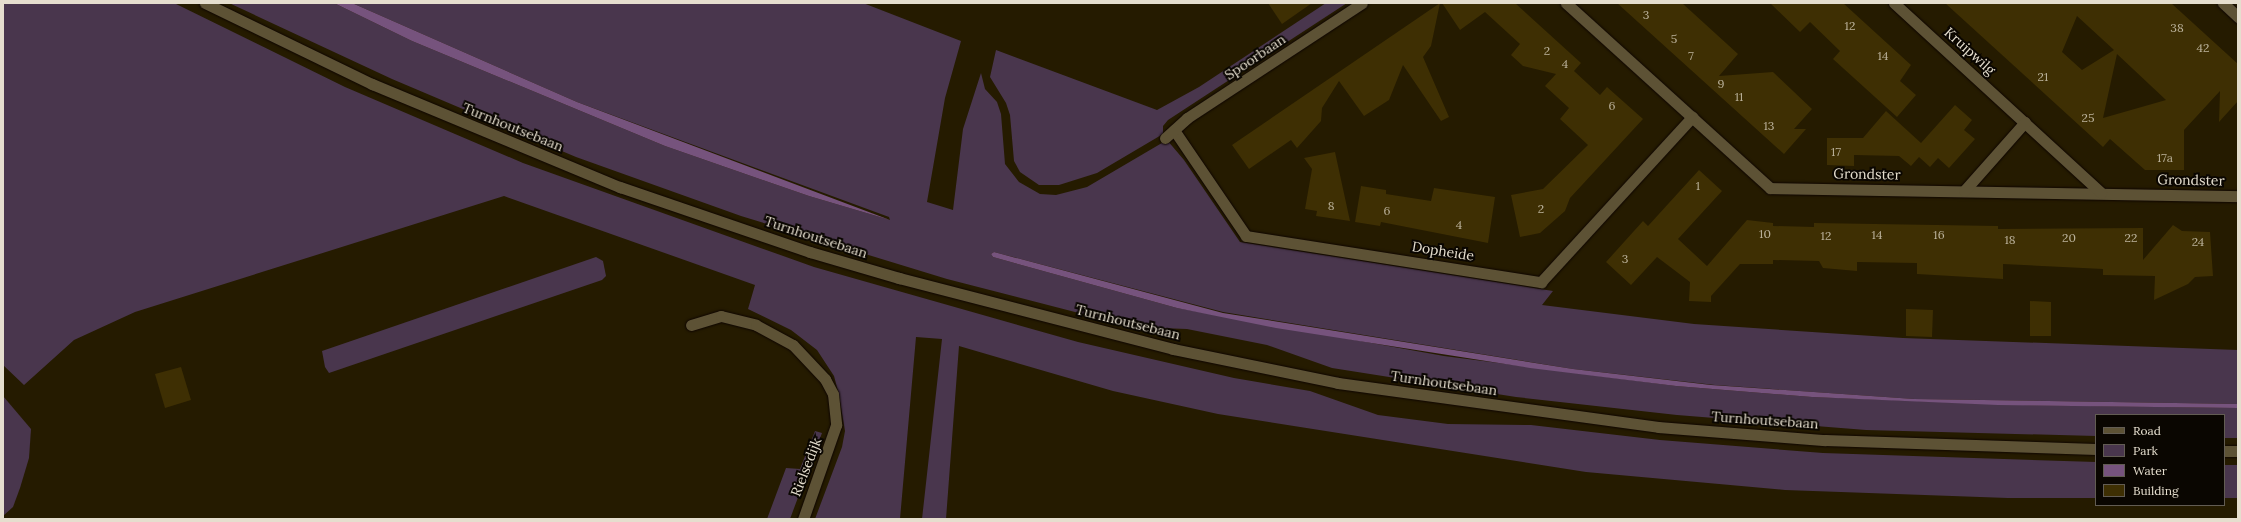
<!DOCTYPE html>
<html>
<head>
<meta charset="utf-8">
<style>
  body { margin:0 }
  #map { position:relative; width:2241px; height:522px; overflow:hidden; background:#251b00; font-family:Lora,serif }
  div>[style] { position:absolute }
  .green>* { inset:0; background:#49364d }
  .water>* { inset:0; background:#76537d }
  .building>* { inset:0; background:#3e2f03 }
  .roads { filter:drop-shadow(0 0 1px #0e0500) drop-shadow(0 0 1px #0e0500) }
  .minor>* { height:11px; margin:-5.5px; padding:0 5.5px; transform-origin:5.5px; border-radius:5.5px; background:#5d5235 }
  .secondary>* { height:11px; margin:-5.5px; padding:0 5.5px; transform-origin:5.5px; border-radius:5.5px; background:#5d5235 }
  span { translate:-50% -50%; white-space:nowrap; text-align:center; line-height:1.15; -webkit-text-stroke:4px #0a0601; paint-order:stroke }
  .number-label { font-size:12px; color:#bbb29b }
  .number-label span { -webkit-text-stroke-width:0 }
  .street-label { font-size:14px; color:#e5dece }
  .frame { position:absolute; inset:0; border:4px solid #e5dece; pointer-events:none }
  .legend { position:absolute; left:2095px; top:414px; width:130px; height:92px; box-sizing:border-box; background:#0a0601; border:1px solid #625c53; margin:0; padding:5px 7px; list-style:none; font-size:12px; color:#e5dece }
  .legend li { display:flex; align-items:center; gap:8px; height:20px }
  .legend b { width:20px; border:1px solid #625c53 }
</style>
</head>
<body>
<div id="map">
  <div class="green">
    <i style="clip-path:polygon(3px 3px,174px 3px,345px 87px,523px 163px,814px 267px,1078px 342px,1234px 378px,1310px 391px,1378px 415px,1448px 424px,1531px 425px,1660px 440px,1823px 453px,2096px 462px,2096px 498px,2008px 498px,1785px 490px,1586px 472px,1218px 414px,1113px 391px,959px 346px,946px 519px,922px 519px,942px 339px,916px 337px,900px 519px,815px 519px,842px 447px,845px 431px,839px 395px,834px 376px,817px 350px,791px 330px,748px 309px,755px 285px,504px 196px,135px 312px,74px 340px,24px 385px,3px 365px)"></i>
    <i style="clip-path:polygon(229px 3px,334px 3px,412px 41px,665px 146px,809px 196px,890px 220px,889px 217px,577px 102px,352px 3px,863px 3px,961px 41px,945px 98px,927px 202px,953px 210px,963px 129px,981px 73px,985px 89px,997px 102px,1001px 114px,1005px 164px,1019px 182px,1040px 194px,1056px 195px,1087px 187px,1167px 140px,1184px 160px,1240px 242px,1553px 291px,1542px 305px,1694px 324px,1903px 338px,2238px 350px,2238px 404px,1914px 399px,1715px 385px,1573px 369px,1223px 312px,994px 252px,991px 254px,993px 257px,1177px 308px,1444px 356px,1676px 386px,1812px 397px,2022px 405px,2238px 408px,2238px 438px,2224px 438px,2224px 415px,2096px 415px,2096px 436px,1866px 430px,1677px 415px,1516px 397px,1332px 368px,1267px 345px,1187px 329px,1133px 327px,947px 279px,741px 216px,576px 157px,392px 79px)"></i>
    <i style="clip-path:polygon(1326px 3px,1347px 3px,1168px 120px,1163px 126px,1163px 134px,1097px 173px,1059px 185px,1039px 185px,1020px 172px,1014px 161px,1010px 115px,1006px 103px,990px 77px,996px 50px,1157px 110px,1199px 87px)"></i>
    <i style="clip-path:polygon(596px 257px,603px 261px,606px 276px,602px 280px,329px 373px,325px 367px,322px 351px)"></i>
    <i style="clip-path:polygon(3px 396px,31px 429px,29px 458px,20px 488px,13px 507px,3px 516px)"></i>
    <i style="clip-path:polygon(815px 431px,822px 433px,790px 519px,767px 519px,786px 468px,800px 469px)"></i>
    <i style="clip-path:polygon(2224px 465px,2238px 465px,2238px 498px,2224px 498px)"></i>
  </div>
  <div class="water">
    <i style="clip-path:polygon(334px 3px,352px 3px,577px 102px,890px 220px,809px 196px,665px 146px,412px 41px)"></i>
    <i style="clip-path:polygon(994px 252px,1223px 313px,1573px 369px,1711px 385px,1914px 399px,2238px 404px,2238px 408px,1998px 405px,1812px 397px,1676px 386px,1530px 368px,1276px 328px,1177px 308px,993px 257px,991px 254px)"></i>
  </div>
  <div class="building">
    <i style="clip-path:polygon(1268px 3px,1312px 3px,1282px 24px)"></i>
    <i style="clip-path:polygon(1440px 3px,1431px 46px,1423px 57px,1449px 117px,1441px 121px,1403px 65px,1389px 100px,1364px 116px,1339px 81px,1322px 108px,1321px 121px,1297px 148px,1291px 140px,1249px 169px,1232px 145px)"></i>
    <i style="clip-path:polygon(1442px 3px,1515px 3px,1581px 63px,1574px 71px,1600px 95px,1607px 87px,1643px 119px,1570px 198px,1565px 211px,1540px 233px,1520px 237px,1511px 195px,1543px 189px,1588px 145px,1560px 119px,1569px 108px,1545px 86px,1556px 74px,1523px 66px,1511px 55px,1520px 44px,1485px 12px,1460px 30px)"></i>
    <i style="clip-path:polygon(1617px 3px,1682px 3px,1738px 54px,1719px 76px,1773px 72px,1812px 109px,1794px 129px,1806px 129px,1784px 154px)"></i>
    <i style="clip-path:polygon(1770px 3px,1843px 3px,1911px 65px,1900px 81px,1916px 95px,1897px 117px,1833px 59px,1840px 51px,1810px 22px,1800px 32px)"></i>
    <i style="clip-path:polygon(evenodd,1945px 3px,2171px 3px,2238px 64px,2238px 101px,2219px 122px,2220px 91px,2184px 130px,2184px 170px,2145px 170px,2110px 139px,2103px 147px,1945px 3px,2077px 16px,2114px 50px,2082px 70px,2062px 52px,2077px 16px,1945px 3px,2117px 54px,2166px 100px,2103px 118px,2117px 54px)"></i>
    <i style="clip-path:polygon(1955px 105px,1972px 120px,1964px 130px,1975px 139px,1949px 168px,1938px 158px,1930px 167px,1919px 157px,1911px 166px,1899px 156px,1854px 155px,1854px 166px,1827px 165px,1827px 138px,1863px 138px,1886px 111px,1921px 143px)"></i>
    <i style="clip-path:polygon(1335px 152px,1350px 221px,1316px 216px,1317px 211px,1305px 209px,1312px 169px,1304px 158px)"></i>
    <i style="clip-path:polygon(1699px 170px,1722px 191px,1678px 239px,1707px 266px,1747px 220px,1773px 223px,1773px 226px,1814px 227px,1814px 223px,1998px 226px,1998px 229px,2143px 228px,2143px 260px,2173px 225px,2182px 231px,2210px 232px,2213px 276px,2195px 277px,2188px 284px,2154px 300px,2155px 276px,2103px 275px,2103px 269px,2003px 264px,2003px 279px,1917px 274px,1917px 263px,1857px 262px,1857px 271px,1823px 268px,1819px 261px,1773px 260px,1773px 264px,1740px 264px,1711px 296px,1711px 302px,1689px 301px,1690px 282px,1657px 257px,1631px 285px,1606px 262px,1643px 221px,1648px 226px)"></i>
    <i style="clip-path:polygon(1361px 186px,1386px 190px,1386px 194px,1431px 201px,1434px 188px,1495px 197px,1488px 243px,1381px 222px,1380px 226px,1355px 222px)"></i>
    <i style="clip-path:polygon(2030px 301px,2051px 302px,2051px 336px,2030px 336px)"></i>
    <i style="clip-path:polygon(1906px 309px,1933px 310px,1932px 337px,1906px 336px)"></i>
    <i style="clip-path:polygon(181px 367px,191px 400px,165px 408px,155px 374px)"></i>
  </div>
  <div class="roads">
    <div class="minor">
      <i style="left:1566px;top:3px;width:275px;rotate:42.2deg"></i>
      <i style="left:1770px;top:188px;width:468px;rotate:1deg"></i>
      <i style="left:1894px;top:3px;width:281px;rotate:42.5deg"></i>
      <i style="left:2223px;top:3px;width:21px;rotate:43deg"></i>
      <i style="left:1174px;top:130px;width:128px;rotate:55.8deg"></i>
      <i style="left:1246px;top:236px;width:299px;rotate:8.9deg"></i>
      <i style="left:1541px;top:282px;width:224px;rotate:-47.5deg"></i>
      <i style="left:1165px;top:138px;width:30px;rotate:-42deg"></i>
      <i style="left:1187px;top:118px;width:209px;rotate:-33.3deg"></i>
      <i style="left:1964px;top:191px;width:92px;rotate:-48.5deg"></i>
      <i style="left:691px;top:325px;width:31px;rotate:-17deg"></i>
      <i style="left:721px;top:316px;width:36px;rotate:14deg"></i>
      <i style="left:756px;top:325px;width:42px;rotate:28.4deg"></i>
      <i style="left:793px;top:345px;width:47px;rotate:46.7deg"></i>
      <i style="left:825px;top:379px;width:17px;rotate:62deg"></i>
      <i style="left:833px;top:394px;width:31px;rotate:84deg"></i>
      <i style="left:836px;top:425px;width:100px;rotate:109.3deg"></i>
    </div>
    <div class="secondary">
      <i style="left:205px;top:3px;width:186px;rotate:25.9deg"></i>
      <i style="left:372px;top:84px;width:269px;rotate:22.6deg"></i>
      <i style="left:620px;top:187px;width:201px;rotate:18.9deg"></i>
      <i style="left:810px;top:252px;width:93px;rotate:16.3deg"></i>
      <i style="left:899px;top:278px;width:283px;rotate:14.5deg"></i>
      <i style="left:1173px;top:349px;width:168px;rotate:11.6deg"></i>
      <i style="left:1338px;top:383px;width:323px;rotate:7.8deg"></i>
      <i style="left:1658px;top:427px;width:168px;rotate:4.5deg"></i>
      <i style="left:1825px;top:440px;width:271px;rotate:1.9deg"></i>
      <i style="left:2224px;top:451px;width:14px"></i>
    </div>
  </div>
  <div class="number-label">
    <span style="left:1646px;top:15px">3</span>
    <span style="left:1850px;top:26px">12</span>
    <span style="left:2177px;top:28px">38</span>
    <span style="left:1674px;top:39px">5</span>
    <span style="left:2203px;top:48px">42</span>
    <span style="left:1547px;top:51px">2</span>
    <span style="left:1691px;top:56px">7</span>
    <span style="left:1883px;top:56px">14</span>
    <span style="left:1565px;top:64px">4</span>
    <span style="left:2043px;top:77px">21</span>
    <span style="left:1721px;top:84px">9</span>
    <span style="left:1739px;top:97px">11</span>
    <span style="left:1612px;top:106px">6</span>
    <span style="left:2088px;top:118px">25</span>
    <span style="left:1769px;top:126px">13</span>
    <span style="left:1836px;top:152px">17</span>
    <span style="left:2165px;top:158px">17a</span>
    <span style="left:1698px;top:186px">1</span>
    <span style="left:1331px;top:206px">8</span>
    <span style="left:1541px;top:209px">2</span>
    <span style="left:1387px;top:211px">6</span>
    <span style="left:1459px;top:225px">4</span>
    <span style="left:1765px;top:234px">10</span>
    <span style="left:1877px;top:235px">14</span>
    <span style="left:1939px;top:235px">16</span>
    <span style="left:1826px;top:236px">12</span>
    <span style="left:2069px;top:238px">20</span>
    <span style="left:2131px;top:238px">22</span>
    <span style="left:2010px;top:240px">18</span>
    <span style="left:2198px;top:242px">24</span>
    <span style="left:1625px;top:259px">3</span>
  </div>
  <div class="street-label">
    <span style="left:1970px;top:51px;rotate:42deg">Kruipwilg</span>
    <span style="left:1255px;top:57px;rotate:-34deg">Spoorbaan</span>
    <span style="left:513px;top:127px;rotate:22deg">Turnhoutsebaan</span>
    <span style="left:1867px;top:174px;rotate:1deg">Grondster</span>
    <span style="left:2191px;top:180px;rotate:1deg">Grondster</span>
    <span style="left:816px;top:237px;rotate:18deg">Turnhoutsebaan</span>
    <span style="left:1443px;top:251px;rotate:9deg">Dopheide</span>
    <span style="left:1128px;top:322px;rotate:14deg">Turnhoutsebaan</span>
    <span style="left:1444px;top:383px;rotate:8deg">Turnhoutsebaan</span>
    <span style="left:1765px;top:420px;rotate:4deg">Turnhoutsebaan</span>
    <span style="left:806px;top:467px;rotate:-69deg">Rielsedijk</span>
  </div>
  <div class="frame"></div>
  <ul class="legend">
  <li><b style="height:5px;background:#5d5235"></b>Road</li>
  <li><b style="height:11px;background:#49364d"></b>Park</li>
  <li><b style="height:11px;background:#76537d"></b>Water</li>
  <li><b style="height:11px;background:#3e2f03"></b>Building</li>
  </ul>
</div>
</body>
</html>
